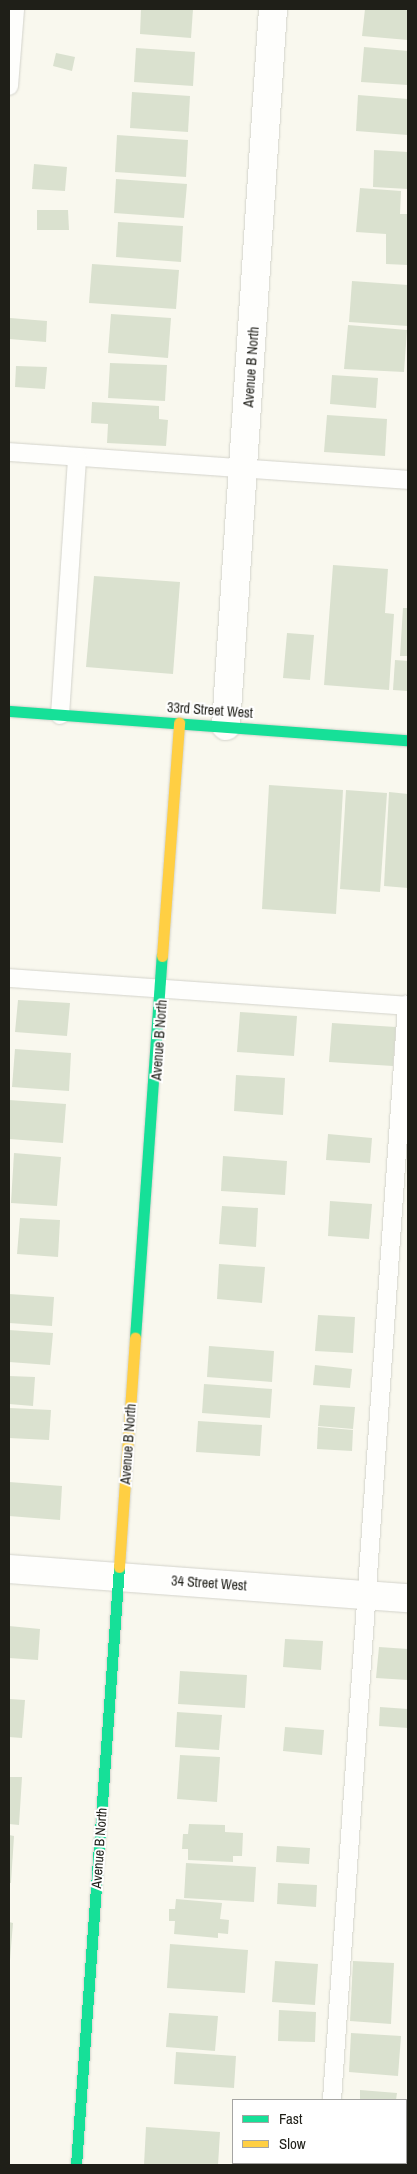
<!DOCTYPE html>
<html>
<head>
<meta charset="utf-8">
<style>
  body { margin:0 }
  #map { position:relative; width:417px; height:2174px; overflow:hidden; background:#f9f8ee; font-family:"Archivo Narrow",sans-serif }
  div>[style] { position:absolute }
  .building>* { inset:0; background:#dae1cf }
  .roads { filter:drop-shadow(0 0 1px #d3d3cb) drop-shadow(0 0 1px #d3d3cb) }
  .lane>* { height:18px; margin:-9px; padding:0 9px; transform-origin:9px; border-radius:9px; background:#fefefc }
  .street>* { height:28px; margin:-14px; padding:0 14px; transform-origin:14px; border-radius:14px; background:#fefefc }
  .fast>* { height:11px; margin:-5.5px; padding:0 5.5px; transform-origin:5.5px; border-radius:5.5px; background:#16e098 }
  .slow>* { height:11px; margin:-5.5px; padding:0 5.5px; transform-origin:5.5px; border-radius:5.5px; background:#ffcf43 }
  span { translate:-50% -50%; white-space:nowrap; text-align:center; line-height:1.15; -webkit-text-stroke:4px #fff; paint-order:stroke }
  .street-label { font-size:14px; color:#1f1f18 }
  .frame { position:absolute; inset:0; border:10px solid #1f1f18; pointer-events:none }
  .legend { position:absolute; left:232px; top:2099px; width:175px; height:65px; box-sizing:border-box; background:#fff; border:1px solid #a5a5a3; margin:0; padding:6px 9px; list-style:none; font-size:15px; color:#1f1f18 }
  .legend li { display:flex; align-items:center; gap:10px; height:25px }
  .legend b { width:25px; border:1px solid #a5a5a3 }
</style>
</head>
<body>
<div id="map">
  <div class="building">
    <i style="clip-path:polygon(141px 9px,193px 9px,191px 38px,140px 34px)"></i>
    <i style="clip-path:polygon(365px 9px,408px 9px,408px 40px,362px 36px)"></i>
    <i style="clip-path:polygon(364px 47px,408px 51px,408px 85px,361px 82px)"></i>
    <i style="clip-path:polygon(136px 48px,195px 52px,193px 86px,134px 82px)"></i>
    <i style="clip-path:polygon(56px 53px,75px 57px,72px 71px,53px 66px)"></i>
    <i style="clip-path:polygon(132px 92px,190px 96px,188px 132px,130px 128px)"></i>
    <i style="clip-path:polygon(358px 95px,408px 99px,408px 135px,356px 131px)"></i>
    <i style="clip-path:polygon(117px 135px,188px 140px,186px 177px,115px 172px)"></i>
    <i style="clip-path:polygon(374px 150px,408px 152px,408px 189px,373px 187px)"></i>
    <i style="clip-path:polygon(34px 164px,67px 167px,65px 191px,32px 189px)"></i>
    <i style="clip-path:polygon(116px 179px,187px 184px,184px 218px,114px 213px)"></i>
    <i style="clip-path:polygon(360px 188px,401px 191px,400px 214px,408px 214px,408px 265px,386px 264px,386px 234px,356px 232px)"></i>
    <i style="clip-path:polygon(37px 210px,68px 210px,69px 230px,37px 230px)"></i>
    <i style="clip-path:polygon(118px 222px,183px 226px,181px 262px,116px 257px)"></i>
    <i style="clip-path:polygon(92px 264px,179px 270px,176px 309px,89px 303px)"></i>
    <i style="clip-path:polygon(352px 281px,408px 285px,408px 326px,349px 322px)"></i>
    <i style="clip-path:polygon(111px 314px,171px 318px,168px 358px,108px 353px)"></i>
    <i style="clip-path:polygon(10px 318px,47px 321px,46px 342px,9px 339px)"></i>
    <i style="clip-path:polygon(348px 325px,407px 330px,404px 372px,344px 369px)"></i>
    <i style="clip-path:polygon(110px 363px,167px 365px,165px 401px,108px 398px)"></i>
    <i style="clip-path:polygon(16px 366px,47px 367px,45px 389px,15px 387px)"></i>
    <i style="clip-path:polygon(332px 375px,378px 378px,376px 408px,330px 404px)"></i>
    <i style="clip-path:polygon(92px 402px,159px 406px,159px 419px,168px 420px,166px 446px,107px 443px,108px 424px,91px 423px)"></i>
    <i style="clip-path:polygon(327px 415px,387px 419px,385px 456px,324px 452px)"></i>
    <i style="clip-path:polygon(333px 565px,388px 569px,385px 613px,394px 614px,389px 690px,324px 685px)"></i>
    <i style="clip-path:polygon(94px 576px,180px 582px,173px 674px,86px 667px)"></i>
    <i style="clip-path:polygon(403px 608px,408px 608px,408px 656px,400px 656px)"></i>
    <i style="clip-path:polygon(287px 633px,314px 635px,310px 680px,283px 678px)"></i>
    <i style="clip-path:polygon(395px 660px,408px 661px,408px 691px,393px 690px)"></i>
    <i style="clip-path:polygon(269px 785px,343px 790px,336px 914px,262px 909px)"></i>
    <i style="clip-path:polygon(346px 790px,387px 793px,380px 892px,340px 889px)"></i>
    <i style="clip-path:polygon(389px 792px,408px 794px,408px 888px,384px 886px)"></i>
    <i style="clip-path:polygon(18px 1000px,70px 1003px,67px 1036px,15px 1032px)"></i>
    <i style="clip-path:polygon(240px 1012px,297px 1016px,294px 1056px,237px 1052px)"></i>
    <i style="clip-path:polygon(332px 1023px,396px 1027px,393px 1066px,329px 1062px)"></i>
    <i style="clip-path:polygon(15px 1049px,71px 1053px,69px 1091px,12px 1087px)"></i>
    <i style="clip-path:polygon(236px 1075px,285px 1078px,283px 1115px,234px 1111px)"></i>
    <i style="clip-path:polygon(9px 1100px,66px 1104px,63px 1143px,9px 1139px)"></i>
    <i style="clip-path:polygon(328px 1134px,372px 1138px,370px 1163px,326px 1160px)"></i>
    <i style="clip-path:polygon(14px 1153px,61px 1157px,57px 1206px,11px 1203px)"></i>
    <i style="clip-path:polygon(223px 1156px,287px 1161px,285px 1195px,221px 1191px)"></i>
    <i style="clip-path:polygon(330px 1201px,372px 1204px,369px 1239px,328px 1236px)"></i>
    <i style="clip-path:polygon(222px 1206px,258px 1208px,256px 1247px,219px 1244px)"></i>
    <i style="clip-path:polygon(20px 1218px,60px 1220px,58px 1257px,17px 1254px)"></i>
    <i style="clip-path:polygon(219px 1264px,265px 1267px,262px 1303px,217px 1299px)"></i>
    <i style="clip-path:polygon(9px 1294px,54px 1297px,52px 1326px,9px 1323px)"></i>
    <i style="clip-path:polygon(318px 1315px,355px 1317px,353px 1353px,315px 1351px)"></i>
    <i style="clip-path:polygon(9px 1330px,53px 1333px,50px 1365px,9px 1362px)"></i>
    <i style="clip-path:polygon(209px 1346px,274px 1351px,272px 1382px,207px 1377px)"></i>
    <i style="clip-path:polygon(315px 1365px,352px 1369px,350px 1388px,313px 1385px)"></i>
    <i style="clip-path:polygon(9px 1376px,35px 1377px,33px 1406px,9px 1404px)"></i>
    <i style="clip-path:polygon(204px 1384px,272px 1389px,270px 1418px,202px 1413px)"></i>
    <i style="clip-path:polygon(320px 1405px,355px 1407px,353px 1429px,318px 1426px)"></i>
    <i style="clip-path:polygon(9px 1408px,51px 1410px,49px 1440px,9px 1438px)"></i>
    <i style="clip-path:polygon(198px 1421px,262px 1425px,260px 1456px,196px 1452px)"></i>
    <i style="clip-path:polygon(318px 1427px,353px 1430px,352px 1451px,317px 1449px)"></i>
    <i style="clip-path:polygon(9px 1482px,62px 1486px,60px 1520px,9px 1516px)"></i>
    <i style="clip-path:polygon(9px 1626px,40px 1629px,38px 1660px,9px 1658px)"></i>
    <i style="clip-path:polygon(285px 1639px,323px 1641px,321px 1670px,283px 1667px)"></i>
    <i style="clip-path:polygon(379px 1647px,408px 1649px,408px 1680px,376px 1678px)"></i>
    <i style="clip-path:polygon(180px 1671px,247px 1675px,245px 1708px,178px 1704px)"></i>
    <i style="clip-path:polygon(9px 1699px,25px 1700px,22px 1738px,9px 1737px)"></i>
    <i style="clip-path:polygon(380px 1707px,408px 1709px,408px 1728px,379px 1726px)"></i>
    <i style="clip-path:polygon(177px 1712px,222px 1715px,219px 1750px,175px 1747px)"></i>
    <i style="clip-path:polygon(285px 1727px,324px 1730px,322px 1755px,283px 1751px)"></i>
    <i style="clip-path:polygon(180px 1755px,220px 1757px,217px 1802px,177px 1799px)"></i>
    <i style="clip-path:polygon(9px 1777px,22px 1777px,19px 1825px,9px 1824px)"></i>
    <i style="clip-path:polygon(189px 1824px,225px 1825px,225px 1832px,243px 1833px,242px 1856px,233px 1856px,233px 1862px,188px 1860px,188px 1849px,182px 1849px,183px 1834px,188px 1834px)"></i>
    <i style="clip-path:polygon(9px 1835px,14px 1836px,11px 1883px,9px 1883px)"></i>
    <i style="clip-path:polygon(277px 1846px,310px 1848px,309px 1864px,276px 1862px)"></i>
    <i style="clip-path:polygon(186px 1863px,256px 1867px,254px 1902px,184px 1898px)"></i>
    <i style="clip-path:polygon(278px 1883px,317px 1885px,316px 1907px,277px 1904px)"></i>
    <i style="clip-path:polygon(176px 1899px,222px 1903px,220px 1919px,229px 1920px,228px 1934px,218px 1933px,218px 1938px,174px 1934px,175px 1921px,169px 1921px,169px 1909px,175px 1909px)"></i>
    <i style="clip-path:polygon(9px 1922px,13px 1923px,10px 1960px,9px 1960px)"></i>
    <i style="clip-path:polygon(170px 1944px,248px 1950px,245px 1993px,167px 1988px)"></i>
    <i style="clip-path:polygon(275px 1961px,318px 1964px,315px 2005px,272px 2002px)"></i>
    <i style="clip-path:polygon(353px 1961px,394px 1963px,391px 2024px,350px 2021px)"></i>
    <i style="clip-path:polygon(279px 2010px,316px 2012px,315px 2042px,278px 2041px)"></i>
    <i style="clip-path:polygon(169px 2013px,218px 2016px,215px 2051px,166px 2047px)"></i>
    <i style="clip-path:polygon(351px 2033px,401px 2036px,398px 2076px,349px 2072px)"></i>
    <i style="clip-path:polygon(176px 2052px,236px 2056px,234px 2088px,174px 2084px)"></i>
    <i style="clip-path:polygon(360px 2090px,397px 2093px,396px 2100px,360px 2100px)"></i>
    <i style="clip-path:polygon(146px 2127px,220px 2132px,218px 2165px,144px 2165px)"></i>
    <i style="clip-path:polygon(263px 2163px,309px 2163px,263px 2165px)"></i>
    <i style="clip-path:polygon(343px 2163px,386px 2163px,343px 2165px)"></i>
  </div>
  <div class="roads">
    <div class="lane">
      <i style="left:9px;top:86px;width:77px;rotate:-85.5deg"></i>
      <i style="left:9px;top:452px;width:400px;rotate:4deg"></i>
      <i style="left:60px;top:715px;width:258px;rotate:-86.2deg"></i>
      <i style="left:9px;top:978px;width:400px;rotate:4deg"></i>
      <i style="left:332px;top:2100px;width:1098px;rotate:-86.08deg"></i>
      <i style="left:327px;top:2165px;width:2px;rotate:-63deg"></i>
    </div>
    <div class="street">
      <i style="left:226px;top:726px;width:719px;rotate:-86.25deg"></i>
      <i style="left:9px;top:1569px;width:400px;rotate:4.2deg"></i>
    </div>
    <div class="fast">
      <i style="left:9px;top:711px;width:400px;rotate:4.2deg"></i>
      <i style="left:135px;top:1338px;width:383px;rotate:-86deg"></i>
      <i style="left:76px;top:2165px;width:600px;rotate:-85.89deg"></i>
    </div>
    <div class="slow">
      <i style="left:162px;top:956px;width:234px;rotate:-85.8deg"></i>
      <i style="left:119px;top:1567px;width:230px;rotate:-86deg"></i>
    </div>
  </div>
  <div class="street-label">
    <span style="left:251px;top:367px;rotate:-86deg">Avenue B North</span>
    <span style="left:210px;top:710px;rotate:4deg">33rd Street West</span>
    <span style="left:159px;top:1040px;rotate:-86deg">Avenue B North</span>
    <span style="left:128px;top:1444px;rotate:-86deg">Avenue B North</span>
    <span style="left:209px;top:1583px;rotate:4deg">34 Street West</span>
    <span style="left:99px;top:1848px;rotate:-86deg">Avenue B North</span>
  </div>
  <div class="frame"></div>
  <ul class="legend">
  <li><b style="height:6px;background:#16e098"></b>Fast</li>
  <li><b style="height:6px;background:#ffcf43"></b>Slow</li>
  </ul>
</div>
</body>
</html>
